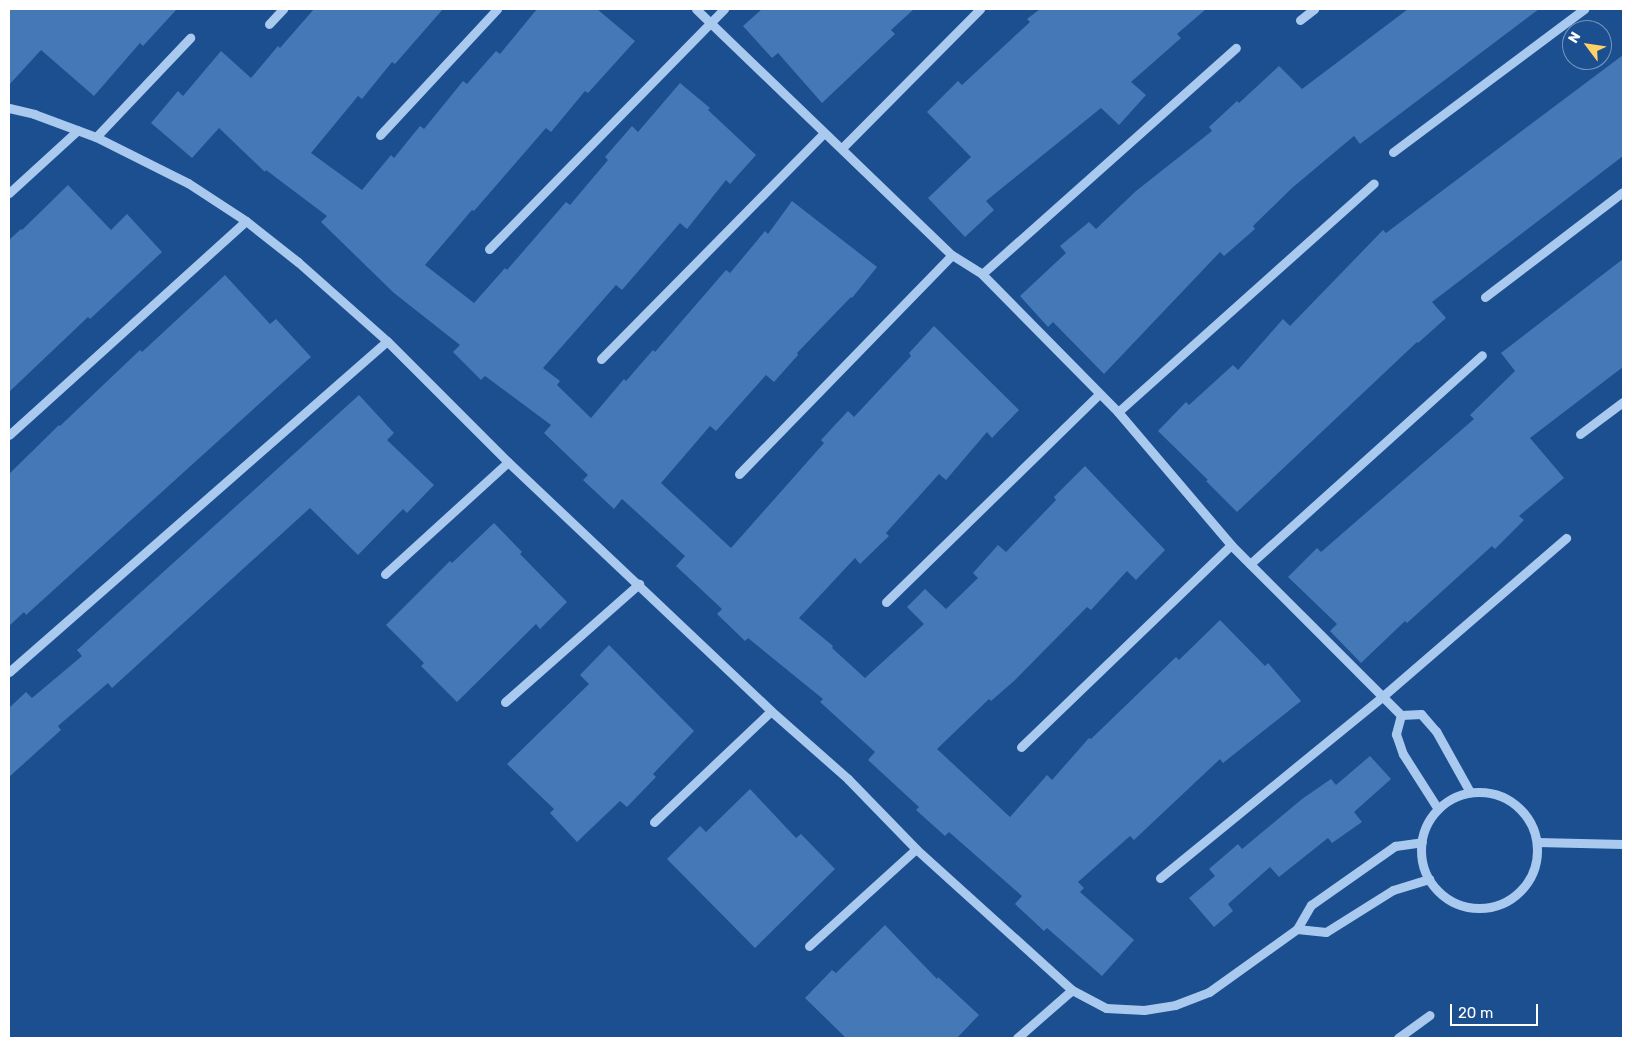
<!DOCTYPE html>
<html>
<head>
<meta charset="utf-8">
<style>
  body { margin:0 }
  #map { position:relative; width:1632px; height:1047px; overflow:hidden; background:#1b4f8f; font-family:Rubik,sans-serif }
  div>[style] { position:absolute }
  .building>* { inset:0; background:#4478b7 }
  .minor>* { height:9px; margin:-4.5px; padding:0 4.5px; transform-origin:4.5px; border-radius:4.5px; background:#a9c9ee }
  .minor>.ring { margin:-4.5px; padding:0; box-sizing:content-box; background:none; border:9px solid #a9c9ee; border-radius:50% }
  span { translate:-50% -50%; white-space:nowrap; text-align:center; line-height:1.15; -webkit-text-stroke:4.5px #1b4f8f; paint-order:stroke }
  .frame { position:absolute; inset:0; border:10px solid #fff; pointer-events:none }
  .north { position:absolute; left:1562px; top:20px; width:50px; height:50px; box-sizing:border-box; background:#1b4f8f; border:1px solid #7695bc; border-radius:50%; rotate:301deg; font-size:14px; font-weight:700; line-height:20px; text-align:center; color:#fff }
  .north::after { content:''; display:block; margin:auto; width:18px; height:22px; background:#ffd166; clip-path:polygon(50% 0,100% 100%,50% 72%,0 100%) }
  .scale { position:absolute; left:1450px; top:1004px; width:88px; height:22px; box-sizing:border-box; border:2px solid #fff; border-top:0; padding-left:6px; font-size:15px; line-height:18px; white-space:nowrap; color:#fff; -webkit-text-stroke:4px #1b4f8f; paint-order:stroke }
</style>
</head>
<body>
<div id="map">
  <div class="building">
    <i style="clip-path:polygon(9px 9px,177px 9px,143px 46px,140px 43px,94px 96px,41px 50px,9px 85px)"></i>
    <i style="clip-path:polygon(314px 9px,443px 9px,395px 64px,392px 62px,362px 99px,358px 96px,311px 153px,362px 190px,391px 155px,394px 158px,420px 126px,424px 129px,463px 81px,467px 84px,496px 51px,500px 54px,537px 9px,597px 9px,635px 41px,588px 93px,585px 91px,551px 132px,546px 128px,474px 211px,472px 210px,425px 265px,474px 303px,505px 268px,507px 270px,566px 202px,570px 205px,608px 160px,605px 157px,632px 126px,638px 132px,680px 83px,710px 108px,708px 110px,756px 155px,730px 184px,726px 180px,687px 229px,680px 223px,622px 290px,616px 285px,543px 368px,560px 381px,557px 385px,591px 418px,624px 379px,626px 381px,653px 350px,655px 352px,726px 270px,730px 273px,765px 231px,768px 234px,792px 201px,877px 267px,852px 298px,851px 297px,797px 353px,798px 355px,774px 382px,766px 375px,716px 431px,710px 426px,661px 483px,731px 548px,824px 443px,821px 440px,848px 411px,854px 417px,911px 356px,909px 353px,934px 326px,1019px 410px,992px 438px,987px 432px,946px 480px,939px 474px,886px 533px,889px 536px,860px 564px,855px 558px,799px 618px,833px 646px,832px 648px,865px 678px,924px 624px,907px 607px,925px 589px,946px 609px,978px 578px,973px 573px,998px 545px,1006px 552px,1056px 500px,1054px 497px,1085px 466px,1165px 550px,1136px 580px,1127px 571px,1091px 610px,1087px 607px,1014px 681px,991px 701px,989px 699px,937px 749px,1010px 817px,1047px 775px,1052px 780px,1089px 738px,1091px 739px,1176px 657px,1179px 660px,1220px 620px,1265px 666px,1268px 663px,1301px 701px,1223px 763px,1220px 759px,1134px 840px,1130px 836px,1078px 882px,1084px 888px,1080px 892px,1134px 940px,1102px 976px,1047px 928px,1044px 931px,1015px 904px,1022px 896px,949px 832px,945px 836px,916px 810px,919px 807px,868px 760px,875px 752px,820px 702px,823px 699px,748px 638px,745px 641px,717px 614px,722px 609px,676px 566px,685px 556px,622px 499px,614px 509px,583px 480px,588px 475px,544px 433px,551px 425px,485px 376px,481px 380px,453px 352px,460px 345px,394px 293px,321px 222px,327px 216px,266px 170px,265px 172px,219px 128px,192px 158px,151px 123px,178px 91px,183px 96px,221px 51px,251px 78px,278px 46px,280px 48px)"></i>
    <i style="clip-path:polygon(762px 9px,914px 9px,891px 30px,895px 34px,822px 103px,778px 53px,772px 58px,743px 26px)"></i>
    <i style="clip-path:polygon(1040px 9px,1206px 9px,1177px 34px,1181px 38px,1131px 82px,1146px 95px,1119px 125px,1101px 108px,986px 201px,994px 210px,965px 237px,928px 198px,971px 157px,927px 112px,958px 81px,962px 85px,1030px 22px,1027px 19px)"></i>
    <i style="clip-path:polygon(1408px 9px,1539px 9px,1360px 144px,1354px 136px,1292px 188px,1253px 226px,1255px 229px,1224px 256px,1220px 252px,1104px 374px,1053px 322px,1048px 327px,1020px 296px,1066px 253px,1060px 246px,1089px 222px,1096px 229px,1136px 191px,1212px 131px,1209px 127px,1237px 101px,1239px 103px,1279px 66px,1302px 89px)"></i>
    <i style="clip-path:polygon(1623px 55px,1623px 156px,1432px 302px,1446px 318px,1418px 343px,1417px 342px,1237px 512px,1206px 481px,1208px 480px,1158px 431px,1186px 402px,1189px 405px,1233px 365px,1238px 370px,1283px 319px,1290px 326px,1383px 230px,1386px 233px)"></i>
    <i style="clip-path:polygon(68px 185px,111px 230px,127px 214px,162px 252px,90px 319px,88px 317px,9px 392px,9px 240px,21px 229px,22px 230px)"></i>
    <i style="clip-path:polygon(1623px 259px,1623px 367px,1530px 438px,1564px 478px,1519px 516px,1524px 520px,1495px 549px,1492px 546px,1407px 623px,1405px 621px,1361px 663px,1330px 631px,1337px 624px,1288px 577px,1317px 548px,1321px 552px,1474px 419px,1470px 415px,1515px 371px,1501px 353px)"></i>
    <i style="clip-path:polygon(225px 275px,270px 324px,276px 319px,311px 357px,26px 615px,24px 612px,9px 626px,9px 474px,59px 425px,60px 426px,140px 350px,142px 352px)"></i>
    <i style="clip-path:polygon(359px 395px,394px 433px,387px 440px,434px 485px,407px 513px,403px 509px,358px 555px,310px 508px,112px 688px,108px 683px,58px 726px,61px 730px,9px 777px,9px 708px,26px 692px,32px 698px,82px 656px,77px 650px)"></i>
    <i style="clip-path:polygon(494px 523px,522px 552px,520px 554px,567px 602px,540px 629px,536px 624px,457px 702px,421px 666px,424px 663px,386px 625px,450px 561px,452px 563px)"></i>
    <i style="clip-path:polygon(609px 645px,694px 731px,653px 774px,656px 777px,627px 807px,620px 801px,577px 842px,550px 813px,554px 809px,507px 764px,589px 684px,580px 675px)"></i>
    <i style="clip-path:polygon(1370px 756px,1391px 779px,1354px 812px,1362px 822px,1332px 843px,1328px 838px,1279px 877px,1270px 867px,1228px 904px,1233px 911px,1214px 927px,1189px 898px,1215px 876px,1209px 869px,1238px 844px,1242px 849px,1302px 799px,1331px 779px,1336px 785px)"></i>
    <i style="clip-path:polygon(750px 789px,796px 838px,801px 834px,835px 869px,755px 948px,667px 859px,700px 826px,706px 832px)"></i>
    <i style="clip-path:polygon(885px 925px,937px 979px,938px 977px,979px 1015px,957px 1038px,846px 1038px,805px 998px,832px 970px,836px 973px)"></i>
  </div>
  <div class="minor">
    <i style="left:696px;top:9px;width:355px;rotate:43.9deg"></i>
    <i style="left:952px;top:255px;width:36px;rotate:32deg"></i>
    <i style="left:982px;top:274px;width:194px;rotate:45.4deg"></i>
    <i style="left:1118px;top:412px;width:175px;rotate:49.6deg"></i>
    <i style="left:1231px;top:545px;width:240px;rotate:45deg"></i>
    <i style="left:1401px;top:715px;width:20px;rotate:-3deg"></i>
    <i style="left:1421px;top:714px;width:23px;rotate:49deg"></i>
    <i style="left:1436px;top:731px;width:70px;rotate:60.9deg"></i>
    <i style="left:1300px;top:20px;width:18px;rotate:-38deg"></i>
    <i style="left:269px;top:24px;width:21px;rotate:-47deg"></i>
    <i style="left:9px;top:108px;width:26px;rotate:13deg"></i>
    <i style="left:34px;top:114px;width:66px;rotate:20.4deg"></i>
    <i style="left:96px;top:137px;width:103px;rotate:26.6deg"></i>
    <i style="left:188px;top:183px;width:69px;rotate:33.2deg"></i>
    <i style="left:246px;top:221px;width:66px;rotate:38.3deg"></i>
    <i style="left:298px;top:262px;width:119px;rotate:41.6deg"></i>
    <i style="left:387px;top:341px;width:171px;rotate:45deg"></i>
    <i style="left:508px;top:462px;width:362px;rotate:43.4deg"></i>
    <i style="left:771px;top:711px;width:103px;rotate:41.4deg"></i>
    <i style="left:848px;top:779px;width:98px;rotate:45.8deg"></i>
    <i style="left:916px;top:849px;width:210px;rotate:42.1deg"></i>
    <i style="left:1072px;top:990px;width:38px;rotate:28deg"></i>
    <i style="left:1106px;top:1008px;width:38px;rotate:3deg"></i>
    <i style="left:1144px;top:1010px;width:31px;rotate:-9deg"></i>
    <i style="left:1175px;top:1005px;width:36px;rotate:-21deg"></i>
    <i style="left:1209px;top:992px;width:108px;rotate:-35.6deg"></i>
    <i style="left:1297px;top:929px;width:28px;rotate:-60deg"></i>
    <i style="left:1311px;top:905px;width:103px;rotate:-35.1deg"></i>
    <i style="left:1395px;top:846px;width:27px;rotate:-8deg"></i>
    <i style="left:380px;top:135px;width:172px;rotate:-47.1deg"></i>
    <i style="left:96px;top:137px;width:137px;rotate:-46.5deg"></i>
    <i style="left:842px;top:148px;width:196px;rotate:-45.2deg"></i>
    <i style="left:1393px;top:152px;width:239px;rotate:-36.8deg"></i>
    <i style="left:9px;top:193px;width:93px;rotate:-42.4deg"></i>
    <i style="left:489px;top:249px;width:336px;rotate:-45.6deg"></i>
    <i style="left:982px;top:274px;width:340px;rotate:-41.7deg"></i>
    <i style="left:1485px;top:297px;width:173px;rotate:-37.3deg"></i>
    <i style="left:601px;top:359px;width:317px;rotate:-45.4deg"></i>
    <i style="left:1118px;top:412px;width:343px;rotate:-41.8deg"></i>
    <i style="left:1580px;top:434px;width:54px;rotate:-36.7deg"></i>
    <i style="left:9px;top:435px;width:319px;rotate:-42.1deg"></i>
    <i style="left:739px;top:474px;width:305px;rotate:-45.8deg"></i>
    <i style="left:1250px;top:564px;width:312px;rotate:-42deg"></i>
    <i style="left:385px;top:574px;width:166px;rotate:-42.3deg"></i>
    <i style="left:886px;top:602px;width:298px;rotate:-44.3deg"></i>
    <i style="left:9px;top:672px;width:502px;rotate:-41.21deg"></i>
    <i style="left:505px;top:702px;width:179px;rotate:-41.4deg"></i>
    <i style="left:1401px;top:715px;width:20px;rotate:105deg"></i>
    <i style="left:1396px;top:734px;width:21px;rotate:71deg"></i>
    <i style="left:1403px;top:754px;width:65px;rotate:57.5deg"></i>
    <i style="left:1021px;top:747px;width:291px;rotate:-43.9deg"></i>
    <i class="ring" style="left:1421px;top:792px;width:107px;height:107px"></i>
    <i style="left:654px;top:822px;width:161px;rotate:-43.5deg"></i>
    <i style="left:1537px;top:842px;width:86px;rotate:1.3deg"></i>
    <i style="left:1160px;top:878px;width:288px;rotate:-39.2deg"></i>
    <i style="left:1383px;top:696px;width:242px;rotate:-40.8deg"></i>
    <i style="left:1297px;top:929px;width:29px;rotate:6deg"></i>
    <i style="left:1326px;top:932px;width:79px;rotate:-32.1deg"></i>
    <i style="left:1393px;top:890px;width:38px;rotate:-17deg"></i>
    <i style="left:809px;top:946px;width:144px;rotate:-42.2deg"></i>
    <i style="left:1017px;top:1038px;width:73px;rotate:-41.1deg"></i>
    <i style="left:1398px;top:1038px;width:39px;rotate:-36deg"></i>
  </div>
  <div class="frame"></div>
  <div class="north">N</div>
  <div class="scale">20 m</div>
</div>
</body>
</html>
